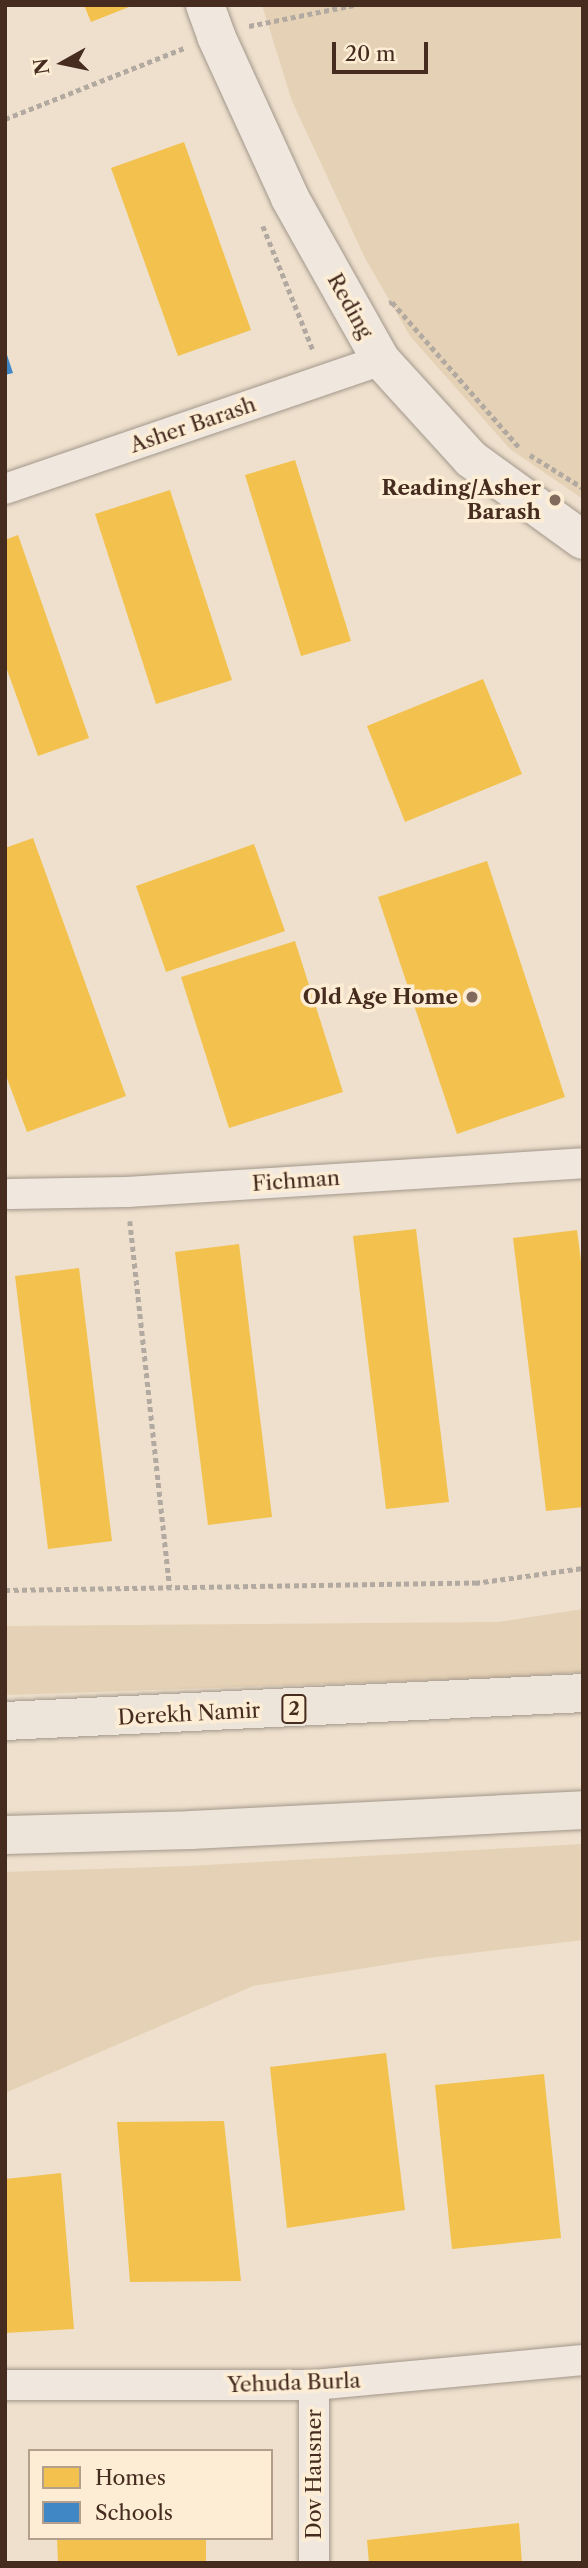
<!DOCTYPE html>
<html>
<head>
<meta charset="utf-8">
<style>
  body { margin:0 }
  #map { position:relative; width:588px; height:2568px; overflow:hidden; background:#eee0cc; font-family:"Libre Caslon Text",serif }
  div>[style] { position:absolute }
  .green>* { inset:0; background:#e5d1b5 }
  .homes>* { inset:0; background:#f2c14e }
  .schools>* { inset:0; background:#3f88c5 }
  .path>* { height:4.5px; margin-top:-2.25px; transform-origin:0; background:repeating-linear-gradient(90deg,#b2aaa1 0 5px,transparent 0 8.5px) }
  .roads { filter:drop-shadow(0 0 2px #a3978b) drop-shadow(0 0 2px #a3978b) }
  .street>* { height:30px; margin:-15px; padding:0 15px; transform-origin:15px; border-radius:15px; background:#f0e8df }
  .secondary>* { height:38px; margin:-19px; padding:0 19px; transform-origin:19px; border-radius:19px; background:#f0e8df }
  .highway>* { height:38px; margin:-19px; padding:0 19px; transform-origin:19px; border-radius:19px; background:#ede5da }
  .dots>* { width:19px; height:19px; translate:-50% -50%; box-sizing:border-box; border:4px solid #fdedd5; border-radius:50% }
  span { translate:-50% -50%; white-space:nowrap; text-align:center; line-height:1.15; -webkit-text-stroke:7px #fdedd5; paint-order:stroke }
  .shield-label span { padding:2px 5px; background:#fdedd5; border:2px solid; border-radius:5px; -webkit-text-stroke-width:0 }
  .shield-label { font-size:19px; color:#462b1f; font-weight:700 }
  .street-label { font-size:21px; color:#462b1f }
  .poi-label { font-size:21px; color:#462b1f; font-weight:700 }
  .right { translate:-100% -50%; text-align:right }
  .frame { position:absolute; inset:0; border:7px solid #462b1f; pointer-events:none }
  .legend { position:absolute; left:28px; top:2449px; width:245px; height:91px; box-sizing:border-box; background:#fdedd5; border:2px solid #b49f8c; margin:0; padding:9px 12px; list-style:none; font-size:21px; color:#462b1f }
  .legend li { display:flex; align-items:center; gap:14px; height:35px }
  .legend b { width:35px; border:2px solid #b49f8c }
  .north { position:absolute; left:28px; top:28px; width:70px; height:70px; -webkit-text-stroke:5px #fdedd5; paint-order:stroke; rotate:261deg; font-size:19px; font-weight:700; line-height:28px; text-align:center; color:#462b1f }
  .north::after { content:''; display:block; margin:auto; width:24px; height:32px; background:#462b1f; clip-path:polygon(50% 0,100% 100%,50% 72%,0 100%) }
  .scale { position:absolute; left:332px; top:42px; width:96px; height:32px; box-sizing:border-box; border:4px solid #462b1f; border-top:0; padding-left:9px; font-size:21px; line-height:24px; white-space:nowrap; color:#462b1f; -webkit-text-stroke:5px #fdedd5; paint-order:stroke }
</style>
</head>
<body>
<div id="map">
  <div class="green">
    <i style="clip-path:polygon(262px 5px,583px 5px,583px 499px,510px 449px,410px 336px,365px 258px,292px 101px)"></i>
    <i style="clip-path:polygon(583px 1609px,583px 1672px,506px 1678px,5px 1695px,5px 1626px,498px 1622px)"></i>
    <i style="clip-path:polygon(583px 1844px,583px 1940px,428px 1958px,253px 1986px,5px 2093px,5px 1872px,189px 1866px)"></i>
  </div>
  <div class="homes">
    <i style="clip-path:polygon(84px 5px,134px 5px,91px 22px)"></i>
    <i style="clip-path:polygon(184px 142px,251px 330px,178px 356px,111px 168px)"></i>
    <i style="clip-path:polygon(295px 460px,351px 641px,301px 656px,245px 475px)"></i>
    <i style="clip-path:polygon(170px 490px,232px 680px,156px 704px,95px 514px)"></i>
    <i style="clip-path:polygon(18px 535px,89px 738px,38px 756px,5px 664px,5px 540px)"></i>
    <i style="clip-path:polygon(483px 679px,522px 774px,405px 822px,367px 726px)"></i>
    <i style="clip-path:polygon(33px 838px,126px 1096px,27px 1132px,5px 1073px,5px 848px)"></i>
    <i style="clip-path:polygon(254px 844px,285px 931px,166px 972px,136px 886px)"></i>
    <i style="clip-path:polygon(487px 861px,565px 1097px,457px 1134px,378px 897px)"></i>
    <i style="clip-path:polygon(295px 941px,343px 1092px,229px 1128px,181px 977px)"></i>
    <i style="clip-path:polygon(416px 1229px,449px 1502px,386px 1509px,353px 1236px)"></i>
    <i style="clip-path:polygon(577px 1230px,583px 1277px,583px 1507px,546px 1511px,513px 1238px)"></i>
    <i style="clip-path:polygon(239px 1244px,272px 1517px,208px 1525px,175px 1252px)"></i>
    <i style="clip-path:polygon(79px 1268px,112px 1541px,48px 1549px,15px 1276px)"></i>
    <i style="clip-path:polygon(386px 2053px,405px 2210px,287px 2228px,270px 2067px)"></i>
    <i style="clip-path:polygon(544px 2074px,561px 2238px,452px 2249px,435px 2085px)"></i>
    <i style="clip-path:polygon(224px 2121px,241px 2281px,130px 2282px,117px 2122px)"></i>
    <i style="clip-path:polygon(61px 2173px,74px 2329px,5px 2333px,5px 2179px)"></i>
    <i style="clip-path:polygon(519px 2523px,522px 2563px,369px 2563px,367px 2540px)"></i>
    <i style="clip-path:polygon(57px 2538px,206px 2538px,206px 2563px,58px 2563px)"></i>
  </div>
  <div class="schools">
    <i style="clip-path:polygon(5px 349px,13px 373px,5px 375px)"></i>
  </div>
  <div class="path">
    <i style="left:249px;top:26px;width:107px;rotate:-11.3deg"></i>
    <i style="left:5px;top:119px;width:193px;rotate:-21.6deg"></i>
    <i style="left:263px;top:226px;width:134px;rotate:68deg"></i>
    <i style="left:389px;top:303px;width:3px;rotate:-18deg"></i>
    <i style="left:392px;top:302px;width:194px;rotate:48.8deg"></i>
    <i style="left:530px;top:455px;width:62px;rotate:31.9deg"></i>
    <i style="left:130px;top:1221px;width:369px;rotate:83.8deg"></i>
    <i style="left:5px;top:1590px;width:470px;rotate:-0.9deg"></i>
    <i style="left:475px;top:1583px;width:109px;rotate:-7.9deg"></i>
  </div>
  <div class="roads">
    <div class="street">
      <i style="left:5px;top:489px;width:398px;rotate:-18.9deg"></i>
      <i style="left:10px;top:1194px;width:117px;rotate:-1deg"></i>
      <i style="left:127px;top:1192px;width:457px;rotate:-3.6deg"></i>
      <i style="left:5px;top:2385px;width:309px"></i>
      <i style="left:314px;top:2385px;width:270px;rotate:-5.3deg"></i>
      <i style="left:314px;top:2385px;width:178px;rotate:90deg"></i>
    </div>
    <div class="secondary">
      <i style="left:205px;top:5px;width:33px;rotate:70deg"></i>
      <i style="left:216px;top:36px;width:178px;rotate:65.4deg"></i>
      <i style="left:290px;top:198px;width:186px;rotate:60.7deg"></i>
      <i style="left:381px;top:360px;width:134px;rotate:47.7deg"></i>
      <i style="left:471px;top:459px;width:138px;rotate:35.9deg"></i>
    </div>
    <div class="highway">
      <i style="left:5px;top:1721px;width:579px;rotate:-2.77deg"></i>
      <i style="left:5px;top:1835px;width:186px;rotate:-1.5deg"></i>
      <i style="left:191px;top:1830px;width:393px;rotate:-2.9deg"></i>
    </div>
  </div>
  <div class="dots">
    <i style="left:555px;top:500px;background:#816a5c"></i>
    <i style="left:472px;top:997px;background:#816a5c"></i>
  </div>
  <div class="shield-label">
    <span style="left:294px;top:1709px">2</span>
  </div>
  <div class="street-label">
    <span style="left:350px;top:306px;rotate:61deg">Reding</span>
    <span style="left:193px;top:425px;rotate:-19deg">Asher Barash</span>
    <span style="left:296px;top:1181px;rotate:-4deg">Fichman</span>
    <span style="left:189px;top:1714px;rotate:-3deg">Derekh Namir</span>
    <span style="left:294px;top:2383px;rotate:-2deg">Yehuda Burla</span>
    <span style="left:314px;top:2474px;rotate:-90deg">Dov Hausner</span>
  </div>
  <div class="poi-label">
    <span class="right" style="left:541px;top:500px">Reading/Asher<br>Barash</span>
    <span class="right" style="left:458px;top:997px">Old Age Home</span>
  </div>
  <div class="frame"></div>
  <ul class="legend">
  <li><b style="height:19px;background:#f2c14e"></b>Homes</li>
  <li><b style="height:19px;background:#3f88c5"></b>Schools</li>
  </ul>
  <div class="north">N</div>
  <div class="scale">20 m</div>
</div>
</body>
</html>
